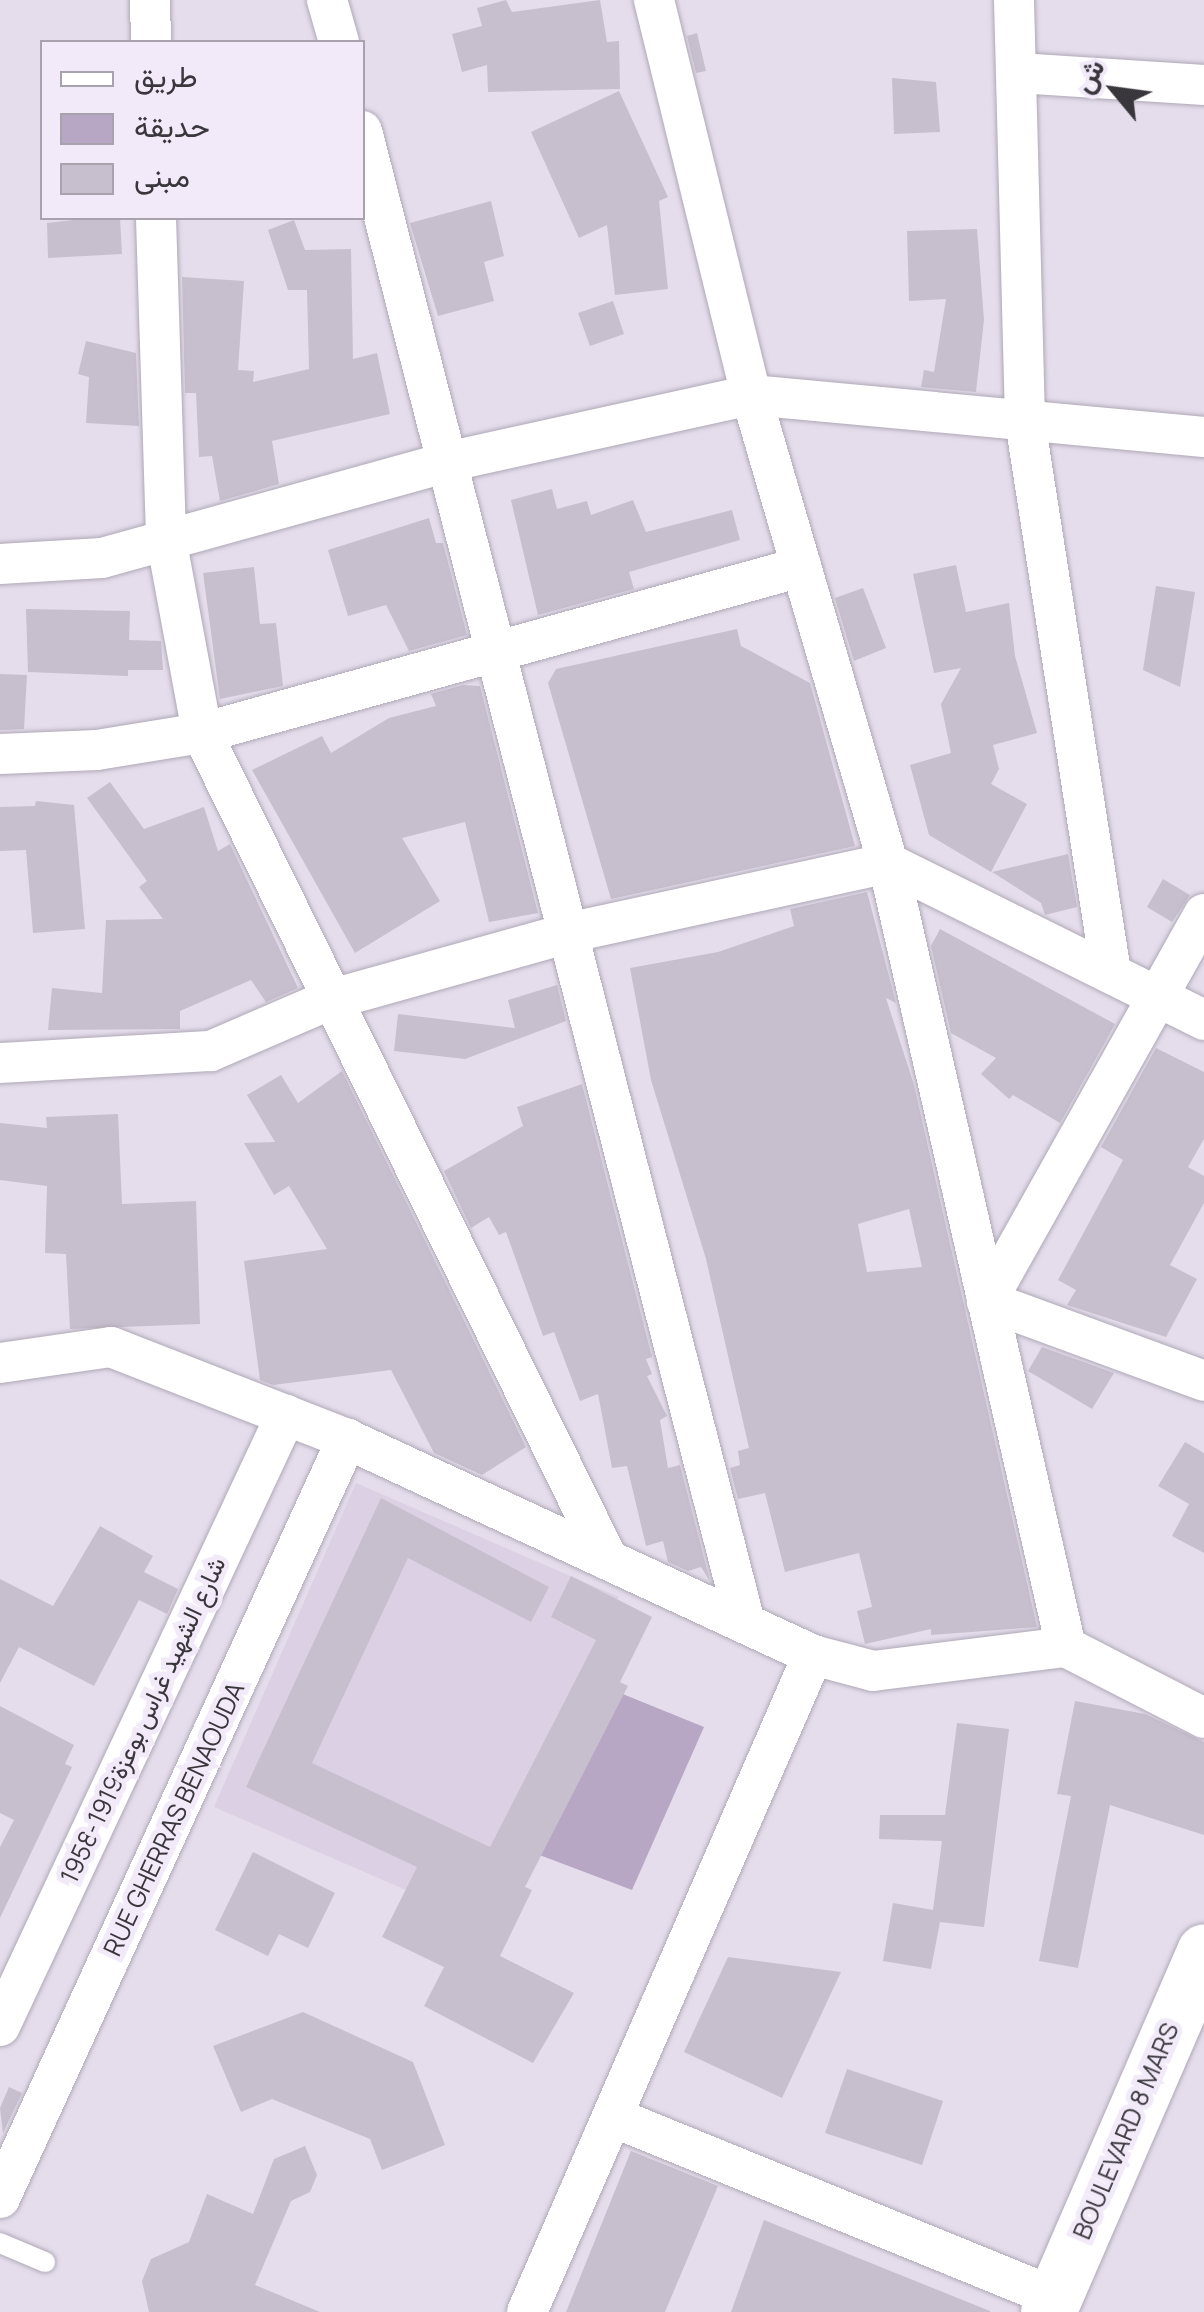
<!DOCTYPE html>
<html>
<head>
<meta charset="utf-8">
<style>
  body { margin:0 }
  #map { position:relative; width:1204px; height:2312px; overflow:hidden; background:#e5ddec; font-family:Manrope,Vazirmatn,sans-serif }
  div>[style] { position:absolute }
  .built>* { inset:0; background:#dcd0e5 }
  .green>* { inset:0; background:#b7a7c4 }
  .building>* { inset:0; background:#c7bfce }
  .roads { filter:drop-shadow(0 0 2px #afa8b6) drop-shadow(0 0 2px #afa8b6) }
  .service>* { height:20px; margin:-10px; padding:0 10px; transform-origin:10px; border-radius:10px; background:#fff }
  .minor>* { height:40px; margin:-20px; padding:0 20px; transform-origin:20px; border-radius:20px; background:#fff }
  .secondary>* { height:55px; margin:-27.5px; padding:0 27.5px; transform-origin:27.5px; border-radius:27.5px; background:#fff }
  span { translate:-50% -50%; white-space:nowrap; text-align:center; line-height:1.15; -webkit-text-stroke:10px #f2eaf9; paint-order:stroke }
  .street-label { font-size:25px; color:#39363c }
  .legend { position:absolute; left:40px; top:40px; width:325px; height:180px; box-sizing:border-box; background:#f2eaf9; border:2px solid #a8a2ad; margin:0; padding:12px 18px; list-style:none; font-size:30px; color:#39363c }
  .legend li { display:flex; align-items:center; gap:20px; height:50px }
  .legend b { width:50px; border:2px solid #a8a2ad }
  .north { position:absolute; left:1064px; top:40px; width:100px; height:100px; -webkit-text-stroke:8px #f2eaf9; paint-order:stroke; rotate:299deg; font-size:28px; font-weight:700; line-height:40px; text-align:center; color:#39363c }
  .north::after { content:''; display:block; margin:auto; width:35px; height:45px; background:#39363c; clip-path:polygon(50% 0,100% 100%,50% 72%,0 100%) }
</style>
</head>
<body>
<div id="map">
  <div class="built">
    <i style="clip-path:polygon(356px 1483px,619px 1597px,473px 1919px,214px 1807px)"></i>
  </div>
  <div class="green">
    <i style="clip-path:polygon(603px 1686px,704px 1727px,632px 1890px,529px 1851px)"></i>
  </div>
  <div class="building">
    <i style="clip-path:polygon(506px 0,512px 12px,600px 0,607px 42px,619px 41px,620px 89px,488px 92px,487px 65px,462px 72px,452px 34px,482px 26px,477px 8px)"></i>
    <i style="clip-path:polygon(697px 33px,706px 71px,696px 73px,687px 36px)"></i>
    <i style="clip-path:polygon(892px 78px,936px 82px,940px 132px,894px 134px)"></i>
    <i style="clip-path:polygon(619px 91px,668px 197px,659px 201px,668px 289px,615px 295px,607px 225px,579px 238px,531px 132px)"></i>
    <i style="clip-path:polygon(491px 201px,504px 256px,484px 262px,494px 301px,438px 316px,410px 223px)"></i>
    <i style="clip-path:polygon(90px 218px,120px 218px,122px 254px,48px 258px,47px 223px)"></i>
    <i style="clip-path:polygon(294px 220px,305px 250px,351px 249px,353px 359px,377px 353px,390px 414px,272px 441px,279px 484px,220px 501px,212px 456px,199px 457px,196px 393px,185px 393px,182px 277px,244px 281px,238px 370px,254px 371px,253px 382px,309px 369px,307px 290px,288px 290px,268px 230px)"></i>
    <i style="clip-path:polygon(977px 229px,984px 320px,976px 392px,921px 387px,924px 370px,934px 372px,946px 299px,909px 301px,907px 231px)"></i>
    <i style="clip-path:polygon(613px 301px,624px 334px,590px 346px,578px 313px)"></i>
    <i style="clip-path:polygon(86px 341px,136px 353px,139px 426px,86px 423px,89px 377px,78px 374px)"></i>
    <i style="clip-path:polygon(552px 489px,557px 509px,587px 501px,591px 515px,633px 500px,646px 532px,732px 510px,740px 540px,629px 572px,634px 589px,538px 615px,511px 500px)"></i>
    <i style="clip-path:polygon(429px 518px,436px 543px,443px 543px,467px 635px,409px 651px,386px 605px,348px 616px,328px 550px)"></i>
    <i style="clip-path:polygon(956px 565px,966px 612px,1009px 603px,1015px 656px,1037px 733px,993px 745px,999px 769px,991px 784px,1027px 804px,991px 872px,929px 835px,910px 765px,951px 753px,941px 704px,961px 668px,934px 673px,913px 574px)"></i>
    <i style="clip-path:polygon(254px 567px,260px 624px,276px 623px,283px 686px,220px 699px,203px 573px)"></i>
    <i style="clip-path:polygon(1156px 586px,1195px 592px,1180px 687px,1143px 670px)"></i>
    <i style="clip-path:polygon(863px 588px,886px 648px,854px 661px,835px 598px)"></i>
    <i style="clip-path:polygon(26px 609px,130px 611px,129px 640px,161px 641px,163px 670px,128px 670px,128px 676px,28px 672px)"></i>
    <i style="clip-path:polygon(737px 629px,741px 646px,810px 683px,855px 846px,611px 899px,548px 683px,556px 669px)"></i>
    <i style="clip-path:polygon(0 674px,27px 675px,24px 729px,0 730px)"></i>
    <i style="clip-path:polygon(463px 685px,480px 686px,538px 913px,489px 922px,465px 822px,402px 838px,440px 901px,355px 953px,252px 770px,322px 736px,331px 753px,389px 718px,436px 706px,431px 694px)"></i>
    <i style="clip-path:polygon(110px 782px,144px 829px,204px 807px,218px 851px,230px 844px,298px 988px,266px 1002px,251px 980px,180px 1011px,180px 1029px,48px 1030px,52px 988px,102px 993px,106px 920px,163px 919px,139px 887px,147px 881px,87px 798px)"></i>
    <i style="clip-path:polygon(36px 801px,74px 805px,85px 929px,33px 933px,26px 850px,0 851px,0 807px,35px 806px)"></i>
    <i style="clip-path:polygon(1068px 854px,1077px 907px,1045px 915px,1041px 903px,992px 872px)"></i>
    <i style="clip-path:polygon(1163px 879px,1190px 895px,1172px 922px,1147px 907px)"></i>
    <i style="clip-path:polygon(evenodd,867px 892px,896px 1003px,886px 998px,914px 1085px,1037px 1627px,931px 1635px,931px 1629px,865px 1644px,857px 1611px,872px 1607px,859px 1553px,785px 1572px,765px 1493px,738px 1499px,730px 1468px,740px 1465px,738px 1451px,749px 1448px,706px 1259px,651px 1080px,630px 968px,718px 952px,794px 926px,790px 909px,867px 892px,909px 1209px,922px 1267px,867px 1272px,858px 1224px,909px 1209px)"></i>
    <i style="clip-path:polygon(940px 929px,1115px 1024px,1060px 1123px,1013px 1095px,1009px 1099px,981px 1074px,996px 1058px,951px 1033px,931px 946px)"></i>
    <i style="clip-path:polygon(557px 985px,566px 1021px,465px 1059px,394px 1051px,398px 1014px,515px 1028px,508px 1000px)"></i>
    <i style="clip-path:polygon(1156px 1048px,1204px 1072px,1204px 1139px,1188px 1167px,1204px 1176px,1204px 1203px,1170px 1265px,1197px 1279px,1166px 1337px,1067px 1305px,1076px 1290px,1058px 1280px,1123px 1160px,1101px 1147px)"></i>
    <i style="clip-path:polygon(342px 1071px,526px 1447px,482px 1475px,434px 1453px,391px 1370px,273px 1385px,260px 1380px,244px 1261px,327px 1249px,289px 1186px,274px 1195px,244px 1143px,275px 1142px,247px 1095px,281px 1075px,298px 1103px)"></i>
    <i style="clip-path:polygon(582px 1084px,652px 1357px,646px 1359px,652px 1374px,647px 1376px,667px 1416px,660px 1420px,668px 1468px,680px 1465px,710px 1581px,701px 1567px,688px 1571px,668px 1562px,663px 1541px,646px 1546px,627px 1466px,612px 1468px,598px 1394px,580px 1401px,554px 1332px,543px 1336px,506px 1232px,499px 1235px,489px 1217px,471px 1228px,444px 1171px,523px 1126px,517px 1107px)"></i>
    <i style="clip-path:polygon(118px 1114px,122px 1204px,196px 1201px,200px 1324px,70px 1329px,66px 1254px,45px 1253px,47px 1186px,0 1180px,0 1123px,47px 1128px,46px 1117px)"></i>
    <i style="clip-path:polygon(1042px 1347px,1114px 1373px,1092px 1409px,1028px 1371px)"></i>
    <i style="clip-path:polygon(1185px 1442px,1204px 1453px,1204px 1553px,1172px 1536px,1189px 1504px,1158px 1486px)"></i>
    <i style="clip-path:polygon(381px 1498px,549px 1587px,531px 1622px,408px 1558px,312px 1763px,490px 1847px,596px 1640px,551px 1617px,571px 1576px,652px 1617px,620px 1682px,628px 1686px,525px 1887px,532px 1890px,500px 1956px,574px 1993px,533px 2063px,424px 2006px,444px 1967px,382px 1937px,417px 1867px,246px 1787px)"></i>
    <i style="clip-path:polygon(100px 1526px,153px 1556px,144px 1572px,178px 1589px,167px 1614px,139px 1600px,94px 1686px,19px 1647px,0 1683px,0 1579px,53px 1606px)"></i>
    <i style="clip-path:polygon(1075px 1701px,1145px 1714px,1204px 1742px,1204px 1835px,1110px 1805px,1078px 1968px,1039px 1961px,1071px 1796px,1057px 1794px)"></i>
    <i style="clip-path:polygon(0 1706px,74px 1745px,65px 1764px,72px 1767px,0 1918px,0 1847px,14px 1820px,0 1813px)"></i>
    <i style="clip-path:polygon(957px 1723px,1009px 1729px,984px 1927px,940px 1922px,931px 1969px,883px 1961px,893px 1903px,933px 1910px,942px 1841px,879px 1839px,880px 1815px,945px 1815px)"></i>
    <i style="clip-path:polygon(253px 1852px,335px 1893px,308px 1948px,279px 1934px,268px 1956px,215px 1930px)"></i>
    <i style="clip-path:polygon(728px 1957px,841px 1972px,782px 2098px,684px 2052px)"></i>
    <i style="clip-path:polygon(303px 2012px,413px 2062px,445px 2145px,382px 2170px,370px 2139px,272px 2099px,241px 2112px,213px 2046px)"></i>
    <i style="clip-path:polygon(847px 2069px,943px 2101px,922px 2165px,825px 2133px)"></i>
    <i style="clip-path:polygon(9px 2087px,22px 2093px,3px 2133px,0 2108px)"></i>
    <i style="clip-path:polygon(305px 2146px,317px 2175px,310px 2192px,291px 2201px,255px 2285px,320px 2312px,149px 2312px,142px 2281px,151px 2259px,189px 2242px,207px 2194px,253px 2214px,274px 2159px)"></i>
    <i style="clip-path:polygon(631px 2151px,718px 2186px,665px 2312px,566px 2312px)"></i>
    <i style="clip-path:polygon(764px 2220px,990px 2311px,990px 2312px,731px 2312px)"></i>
  </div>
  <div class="roads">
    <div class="service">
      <i style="left:0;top:2243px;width:49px;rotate:22.9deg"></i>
    </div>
    <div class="minor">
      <i style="left:150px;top:0;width:42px;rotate:88.6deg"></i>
      <i style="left:327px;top:0;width:44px;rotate:74.1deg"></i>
      <i style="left:654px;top:0;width:407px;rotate:76.2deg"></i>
      <i style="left:751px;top:395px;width:488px;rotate:73.7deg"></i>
      <i style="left:888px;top:863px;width:804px;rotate:77.21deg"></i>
      <i style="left:1014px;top:0;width:421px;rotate:88.5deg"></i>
      <i style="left:1025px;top:421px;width:559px;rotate:81.14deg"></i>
      <i style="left:1019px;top:73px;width:185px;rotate:3.7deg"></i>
      <i style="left:362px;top:131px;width:1540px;rotate:75.6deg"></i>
      <i style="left:156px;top:218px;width:320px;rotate:88.2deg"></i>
      <i style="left:166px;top:538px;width:198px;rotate:79.5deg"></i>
      <i style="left:202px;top:733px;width:921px;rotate:63.85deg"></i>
      <i style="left:0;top:564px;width:102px;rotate:-3.4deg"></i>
      <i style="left:102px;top:558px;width:362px;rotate:-15.5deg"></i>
      <i style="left:451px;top:461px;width:307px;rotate:-12.4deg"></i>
      <i style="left:751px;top:395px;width:455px;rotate:5.3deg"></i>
      <i style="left:0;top:754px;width:97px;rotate:-2.4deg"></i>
      <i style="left:97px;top:750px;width:106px;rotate:-9.2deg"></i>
      <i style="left:202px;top:733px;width:622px;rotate:-15.49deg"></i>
      <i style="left:1204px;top:914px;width:444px;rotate:119.3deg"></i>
      <i style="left:987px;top:1301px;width:231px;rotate:20.2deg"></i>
      <i style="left:0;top:1063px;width:211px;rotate:-3.3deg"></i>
      <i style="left:211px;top:1051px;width:129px;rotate:-23.4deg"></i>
      <i style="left:329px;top:1000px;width:252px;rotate:-15.6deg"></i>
      <i style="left:572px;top:932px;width:323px;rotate:-12.3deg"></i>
      <i style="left:888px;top:863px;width:353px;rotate:26.4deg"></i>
      <i style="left:0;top:1363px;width:112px;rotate:-8.2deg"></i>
      <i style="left:111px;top:1347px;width:253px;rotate:21.3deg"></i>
      <i style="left:347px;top:1439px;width:514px;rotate:24.87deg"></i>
      <i style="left:813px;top:1655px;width:62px;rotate:14.9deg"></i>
      <i style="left:873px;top:1671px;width:194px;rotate:-7.1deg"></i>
      <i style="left:1066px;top:1647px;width:155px;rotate:27.2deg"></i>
      <i style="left:0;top:2026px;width:675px;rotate:-64.92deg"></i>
      <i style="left:613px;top:2117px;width:477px;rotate:22.2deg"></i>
      <i style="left:0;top:2198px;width:835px;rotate:-65.43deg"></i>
      <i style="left:527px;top:2312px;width:717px;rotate:-66.48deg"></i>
    </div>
    <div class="secondary">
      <i style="left:1048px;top:2312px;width:393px;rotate:-66.6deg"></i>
    </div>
  </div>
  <div class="street-label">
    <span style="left:143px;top:1720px;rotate:-65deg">شارع الشهيد غراس بوعزة1919-1958</span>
    <span style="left:174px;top:1819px;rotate:-65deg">RUE GHERRAS BENAOUDA</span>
    <span style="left:1126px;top:2131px;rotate:-67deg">BOULEVARD 8 MARS</span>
  </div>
  <ul class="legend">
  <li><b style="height:12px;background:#fff"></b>طريق</li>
  <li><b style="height:28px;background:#b7a7c4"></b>حديقة</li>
  <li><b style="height:28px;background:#c7bfce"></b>مبنى</li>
  </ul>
  <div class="north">ش</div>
</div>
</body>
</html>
